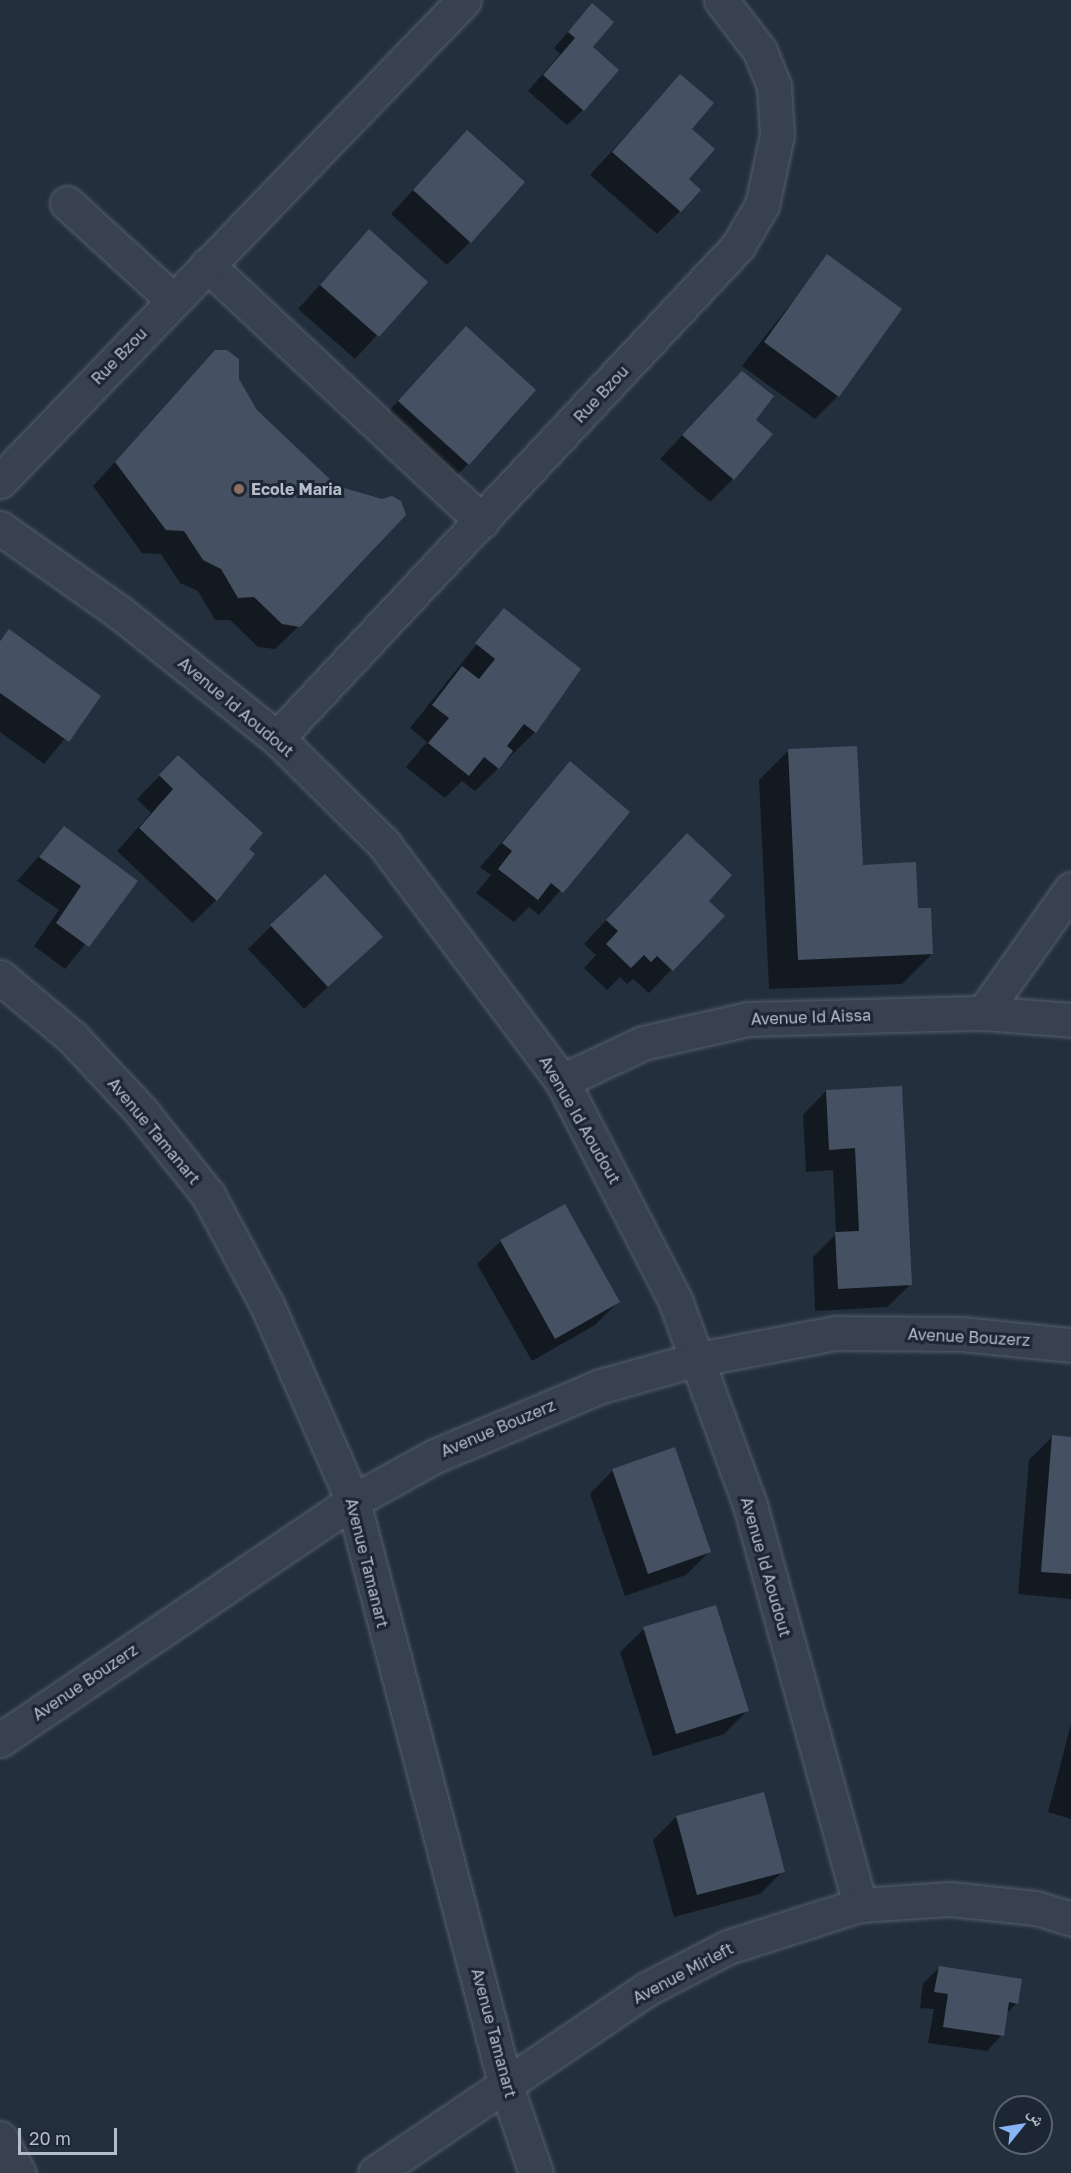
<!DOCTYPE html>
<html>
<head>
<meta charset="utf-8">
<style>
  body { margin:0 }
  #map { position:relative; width:1071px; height:2173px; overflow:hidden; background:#242f3e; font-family:"Golos Text","Noto Naskh Arabic",sans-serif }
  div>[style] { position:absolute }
  .shadow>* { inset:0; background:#0007 }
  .building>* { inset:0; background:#455162 }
  .roads { filter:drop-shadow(0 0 2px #565f6c) drop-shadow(0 0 2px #565f6c) }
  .minor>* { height:33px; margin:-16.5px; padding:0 16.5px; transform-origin:16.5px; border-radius:16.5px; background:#38414e }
  .dots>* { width:16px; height:16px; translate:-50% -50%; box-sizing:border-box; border:3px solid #1d2633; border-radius:50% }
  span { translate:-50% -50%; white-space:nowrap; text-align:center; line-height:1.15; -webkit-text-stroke:6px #1d2633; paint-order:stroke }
  .street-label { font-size:16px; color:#b4bcc9 }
  .poi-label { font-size:16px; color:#b4bcc9; font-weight:700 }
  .left { translate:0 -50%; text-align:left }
  .north { position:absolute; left:993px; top:2095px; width:60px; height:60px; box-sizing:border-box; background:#1d2633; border:2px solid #59626f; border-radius:50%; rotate:60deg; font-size:16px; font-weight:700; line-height:24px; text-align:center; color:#b4bcc9 }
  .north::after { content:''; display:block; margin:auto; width:21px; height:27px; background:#8ab4f8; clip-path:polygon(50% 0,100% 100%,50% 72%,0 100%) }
  .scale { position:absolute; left:18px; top:2128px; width:99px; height:27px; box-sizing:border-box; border:3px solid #b4bcc9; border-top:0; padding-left:8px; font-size:18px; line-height:21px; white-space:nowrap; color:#b4bcc9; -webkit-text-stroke:4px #1d2633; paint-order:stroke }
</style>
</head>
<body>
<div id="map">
  <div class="shadow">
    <i style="clip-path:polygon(592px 5px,583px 110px,567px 125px,528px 91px,560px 54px,554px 48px)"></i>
    <i style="clip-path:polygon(680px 76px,690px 129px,687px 180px,680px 211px,657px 234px,590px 175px)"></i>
    <i style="clip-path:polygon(467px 132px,470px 242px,447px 265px,391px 214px)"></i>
    <i style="clip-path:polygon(369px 231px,426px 282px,355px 359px,298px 309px)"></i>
    <i style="clip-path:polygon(828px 256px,838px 396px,815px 419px,742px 366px)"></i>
    <i style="clip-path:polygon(466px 328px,468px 464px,445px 487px,376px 425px)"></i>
    <i style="clip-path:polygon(216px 352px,255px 411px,299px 626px,275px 649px,258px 647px,230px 620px,215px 620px,198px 591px,180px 583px,161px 554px,142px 553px,93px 486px)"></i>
    <i style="clip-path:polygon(719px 396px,733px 479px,710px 502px,660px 459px)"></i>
    <i style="clip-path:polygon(504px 610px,579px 669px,535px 732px,475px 791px,462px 781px,445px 798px,406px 767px,427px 742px,410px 728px)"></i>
    <i style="clip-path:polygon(9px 631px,99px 697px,44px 764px,0 732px,0 640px)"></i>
    <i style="clip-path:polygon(788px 751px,861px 866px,917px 910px,932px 954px,902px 984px,769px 989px,759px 780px)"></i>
    <i style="clip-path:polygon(178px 757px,247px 849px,216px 900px,193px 923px,117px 851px,151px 813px,137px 799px)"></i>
    <i style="clip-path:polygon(570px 764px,628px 812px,539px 915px,529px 907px,514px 922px,476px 893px,491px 875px,480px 867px)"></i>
    <i style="clip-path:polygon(64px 828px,135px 882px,65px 969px,34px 946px,59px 910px,17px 881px)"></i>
    <i style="clip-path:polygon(664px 858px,723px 916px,649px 993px,633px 979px,627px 984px,620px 977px,607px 990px,584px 968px,596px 955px,584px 944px)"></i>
    <i style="clip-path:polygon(271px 926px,358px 959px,304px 1009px,248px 949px)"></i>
    <i style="clip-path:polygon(901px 1088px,911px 1284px,887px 1307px,815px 1311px,813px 1257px,836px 1234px,833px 1170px,806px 1172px,803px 1115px,826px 1091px)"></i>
    <i style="clip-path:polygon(564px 1206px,618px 1302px,595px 1325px,532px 1361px,477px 1264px,501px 1241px)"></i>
    <i style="clip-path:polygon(1052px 1437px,1071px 1438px,1071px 1599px,1018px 1594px,1029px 1460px)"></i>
    <i style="clip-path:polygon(613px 1470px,709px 1552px,686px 1575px,625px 1596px,590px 1494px)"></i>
    <i style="clip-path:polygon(644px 1629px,747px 1711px,724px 1734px,653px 1756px,620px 1652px)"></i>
    <i style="clip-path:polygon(1071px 1724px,1071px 1819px,1048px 1812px)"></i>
    <i style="clip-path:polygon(676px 1817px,783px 1871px,760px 1894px,674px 1917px,653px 1840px)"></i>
    <i style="clip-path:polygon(939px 1968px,1017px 2003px,1005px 2015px,1002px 2035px,987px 2051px,928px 2043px,934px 2009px,920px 2008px,923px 1983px)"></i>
  </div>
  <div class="building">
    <i style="clip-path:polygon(592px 3px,614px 22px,593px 47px,619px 70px,584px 111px,543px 75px,575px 38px,568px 32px)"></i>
    <i style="clip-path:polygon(680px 74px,714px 103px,692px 129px,715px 149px,689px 179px,701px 190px,681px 212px,612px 152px)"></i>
    <i style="clip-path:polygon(467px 130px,525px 182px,471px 243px,413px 190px)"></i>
    <i style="clip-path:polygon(369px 229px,428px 282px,379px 337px,320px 285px)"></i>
    <i style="clip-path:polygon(827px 254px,902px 309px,839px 397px,764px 342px)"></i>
    <i style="clip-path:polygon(466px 326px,536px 390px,469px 465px,398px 401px)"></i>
    <i style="clip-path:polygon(215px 350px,227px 350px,239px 359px,239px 379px,257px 410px,337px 486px,382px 499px,392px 496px,401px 501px,406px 515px,300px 627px,282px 624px,254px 597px,238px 598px,221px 569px,203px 560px,184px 531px,166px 530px,115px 462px)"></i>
    <i style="clip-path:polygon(742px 371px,774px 396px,756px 420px,773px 434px,734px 480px,682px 435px)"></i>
    <i style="clip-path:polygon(504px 608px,581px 669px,536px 733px,524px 724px,507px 746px,513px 751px,499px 769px,484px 757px,469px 776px,428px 743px,449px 718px,432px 705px,462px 666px,479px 679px,495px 659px,475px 643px)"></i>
    <i style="clip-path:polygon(9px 629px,101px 696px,69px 742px,0 693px,0 641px)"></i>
    <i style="clip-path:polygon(857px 746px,863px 865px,916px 862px,918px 908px,931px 908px,933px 954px,798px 960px,788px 749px)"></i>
    <i style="clip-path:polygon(178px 755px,263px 833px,249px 849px,255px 854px,217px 901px,139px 828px,173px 789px,159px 775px)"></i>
    <i style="clip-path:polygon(570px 761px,630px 812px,563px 893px,551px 883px,538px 900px,498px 869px,512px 851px,502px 843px)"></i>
    <i style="clip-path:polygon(64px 826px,138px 881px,89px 947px,56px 923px,81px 886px,39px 857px)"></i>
    <i style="clip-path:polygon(687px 833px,732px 875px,709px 901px,725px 916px,673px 971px,657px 956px,651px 962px,644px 955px,631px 968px,606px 944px,618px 931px,606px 920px)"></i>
    <i style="clip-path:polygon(325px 874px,383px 937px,328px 987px,270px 925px)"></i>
    <i style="clip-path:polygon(902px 1086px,912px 1285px,838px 1289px,835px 1232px,859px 1231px,855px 1148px,829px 1150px,826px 1090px)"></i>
    <i style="clip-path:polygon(565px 1204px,620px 1302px,555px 1339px,500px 1240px)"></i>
    <i style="clip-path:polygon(1052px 1435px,1071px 1437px,1071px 1574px,1041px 1572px)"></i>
    <i style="clip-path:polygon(675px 1447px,711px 1552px,648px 1574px,612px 1469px)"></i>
    <i style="clip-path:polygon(716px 1605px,749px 1711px,676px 1734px,643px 1627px)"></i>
    <i style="clip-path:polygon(764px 1792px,785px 1872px,697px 1895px,676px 1816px)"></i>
    <i style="clip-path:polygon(939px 1966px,1022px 1979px,1018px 2004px,1009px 2002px,1004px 2036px,943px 2027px,948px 1994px,934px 1992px)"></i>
  </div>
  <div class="roads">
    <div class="minor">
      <i style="left:67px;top:203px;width:144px;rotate:42.5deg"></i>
      <i style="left:207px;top:265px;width:376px;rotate:43deg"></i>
      <i style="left:0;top:481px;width:668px;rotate:-46.03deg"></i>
      <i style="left:0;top:528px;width:146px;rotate:35.2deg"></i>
      <i style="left:119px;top:612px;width:202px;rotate:38.6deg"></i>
      <i style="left:277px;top:738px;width:151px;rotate:44.7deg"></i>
      <i style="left:384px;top:844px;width:296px;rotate:53.1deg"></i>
      <i style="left:562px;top:1081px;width:246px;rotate:62.7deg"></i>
      <i style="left:675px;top:1300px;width:218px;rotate:69.9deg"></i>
      <i style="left:750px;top:1505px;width:415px;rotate:74.6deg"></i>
      <i style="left:277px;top:738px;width:674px;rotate:-46.86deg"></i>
      <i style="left:738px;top:246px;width:48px;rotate:-59.7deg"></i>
      <i style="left:762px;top:205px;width:72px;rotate:-77.9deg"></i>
      <i style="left:777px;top:135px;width:49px;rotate:-93.5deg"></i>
      <i style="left:774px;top:86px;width:38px;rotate:-112deg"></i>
      <i style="left:760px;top:51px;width:64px;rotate:-127.4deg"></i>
      <i style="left:0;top:977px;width:94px;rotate:39.8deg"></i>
      <i style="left:72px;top:1037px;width:101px;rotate:47deg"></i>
      <i style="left:141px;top:1111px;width:107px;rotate:51.4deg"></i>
      <i style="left:208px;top:1195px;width:125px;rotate:61.8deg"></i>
      <i style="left:267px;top:1305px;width:214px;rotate:66.3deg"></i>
      <i style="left:353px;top:1501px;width:602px;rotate:75.36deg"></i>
      <i style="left:505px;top:2083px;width:95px;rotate:71deg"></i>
      <i style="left:983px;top:1013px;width:152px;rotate:-54.6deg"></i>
      <i style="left:562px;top:1081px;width:89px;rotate:-25.1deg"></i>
      <i style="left:643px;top:1043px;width:108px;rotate:-12.9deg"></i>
      <i style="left:748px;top:1019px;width:235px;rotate:-1.5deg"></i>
      <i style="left:983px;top:1013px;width:88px;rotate:4.5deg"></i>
      <i style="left:0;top:1740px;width:426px;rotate:-34.1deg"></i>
      <i style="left:353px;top:1501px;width:94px;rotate:-28.8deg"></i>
      <i style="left:435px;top:1456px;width:180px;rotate:-22.9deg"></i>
      <i style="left:601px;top:1386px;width:97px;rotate:-15.6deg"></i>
      <i style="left:694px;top:1360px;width:145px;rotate:-10.8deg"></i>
      <i style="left:836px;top:1333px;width:126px;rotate:0.5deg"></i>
      <i style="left:962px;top:1334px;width:110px;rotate:5.8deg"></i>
      <i style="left:0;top:2138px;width:40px;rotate:62deg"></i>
      <i style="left:375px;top:2173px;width:326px;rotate:-34.1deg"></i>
      <i style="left:645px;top:1990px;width:93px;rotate:-27.4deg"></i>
      <i style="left:728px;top:1947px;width:139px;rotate:-17.7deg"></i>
      <i style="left:860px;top:1905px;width:90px;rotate:-3.8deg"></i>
      <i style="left:950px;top:1899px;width:86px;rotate:6deg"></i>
      <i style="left:1036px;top:1908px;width:37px;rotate:17deg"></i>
    </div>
  </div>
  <div class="dots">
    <i style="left:239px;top:489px;background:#8d6e63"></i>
  </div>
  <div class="street-label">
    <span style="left:119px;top:356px;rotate:-46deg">Rue Bzou</span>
    <span style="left:601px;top:394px;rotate:-47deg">Rue Bzou</span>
    <span style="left:236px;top:707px;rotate:40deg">Avenue Id Aoudout</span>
    <span style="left:811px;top:1017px;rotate:-2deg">Avenue Id Aissa</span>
    <span style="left:580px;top:1120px;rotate:60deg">Avenue Id Aoudout</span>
    <span style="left:154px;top:1131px;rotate:50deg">Avenue Tamanart</span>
    <span style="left:969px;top:1337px;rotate:3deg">Avenue Bouzerz</span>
    <span style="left:498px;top:1428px;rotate:-23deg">Avenue Bouzerz</span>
    <span style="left:367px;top:1563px;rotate:76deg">Avenue Tamanart</span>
    <span style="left:766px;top:1567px;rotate:74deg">Avenue Id Aoudout</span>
    <span style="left:85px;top:1682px;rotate:-34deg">Avenue Bouzerz</span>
    <span style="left:683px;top:1973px;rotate:-28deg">Avenue Mirleft</span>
    <span style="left:494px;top:2033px;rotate:75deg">Avenue Tamanart</span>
  </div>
  <div class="poi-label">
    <span class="left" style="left:251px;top:489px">Ecole Maria</span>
  </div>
  <div class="north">ش</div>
  <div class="scale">20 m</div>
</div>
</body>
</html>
